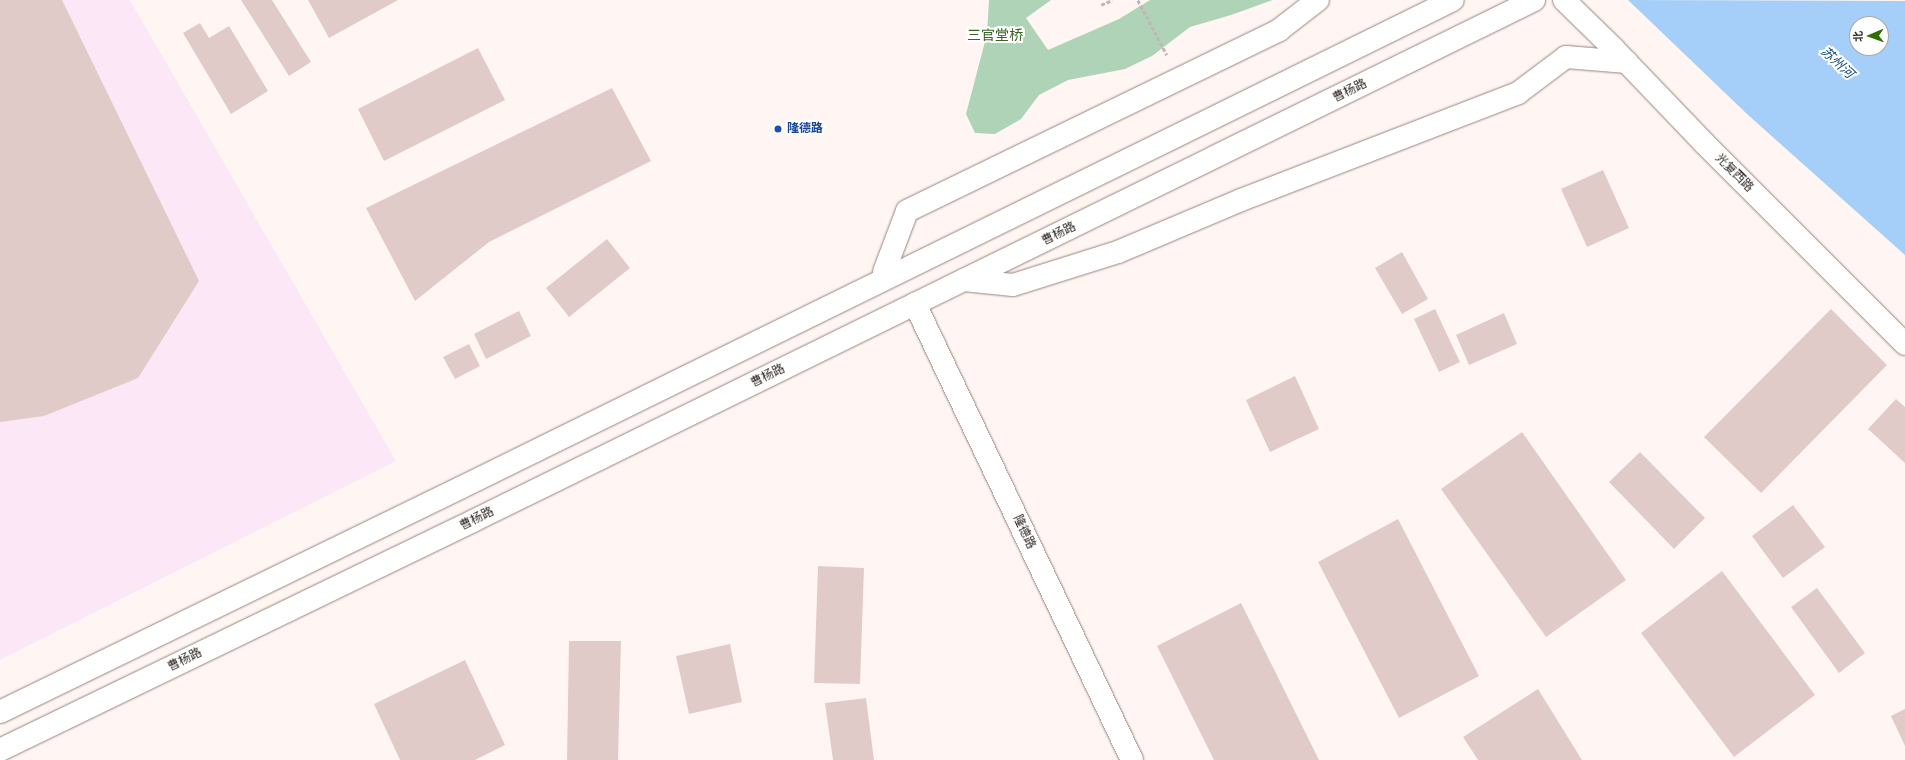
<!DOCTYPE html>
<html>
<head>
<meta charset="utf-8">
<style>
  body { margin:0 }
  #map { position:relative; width:1905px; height:760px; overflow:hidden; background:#fff6f3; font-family:"Archivo Narrow","Noto Sans SC",sans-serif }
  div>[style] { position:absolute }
  .industrial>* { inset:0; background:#fce7f6 }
  .green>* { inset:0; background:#aed3b7 }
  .water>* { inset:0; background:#a5cff8 }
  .building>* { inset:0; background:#e1cbc8 }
  .path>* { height:2.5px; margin-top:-1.25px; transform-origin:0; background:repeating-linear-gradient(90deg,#c0b7b4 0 4px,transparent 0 6px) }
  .roads { filter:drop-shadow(0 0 1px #97847c) drop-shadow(0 0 1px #97847c) }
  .minor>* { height:22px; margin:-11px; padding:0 11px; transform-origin:11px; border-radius:11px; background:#fff }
  .major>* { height:22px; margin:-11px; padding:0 11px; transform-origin:11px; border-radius:11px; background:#fff }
  .dots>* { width:11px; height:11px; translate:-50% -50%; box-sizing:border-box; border:2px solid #fff; border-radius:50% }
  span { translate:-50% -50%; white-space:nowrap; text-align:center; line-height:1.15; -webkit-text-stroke:4px #fff; paint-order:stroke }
  .street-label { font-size:12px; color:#2d2522 }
  .transit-label { font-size:12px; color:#164399; font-weight:700 }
  .left { translate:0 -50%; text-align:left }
  .water-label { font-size:13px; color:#104a78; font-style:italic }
  .quarter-label { font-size:14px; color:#3a6328 }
  .north { position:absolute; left:1849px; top:16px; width:40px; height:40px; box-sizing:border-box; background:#fff; border:1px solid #aba8a7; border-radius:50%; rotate:268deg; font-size:11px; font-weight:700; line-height:16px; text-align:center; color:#2d2522 }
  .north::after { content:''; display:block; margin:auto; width:14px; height:18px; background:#2e6e02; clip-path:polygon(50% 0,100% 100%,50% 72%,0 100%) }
</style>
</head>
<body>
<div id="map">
  <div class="industrial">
    <i style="clip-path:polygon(0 0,130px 0,396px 461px,0 660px)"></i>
  </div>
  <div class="green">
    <i style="clip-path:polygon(989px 0,1051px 0,1026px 18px,1048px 50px,1119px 19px,1150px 0,1273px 0,1231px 15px,1190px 27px,1152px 56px,1125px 69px,1068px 80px,1039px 95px,1021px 119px,995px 134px,975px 133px,966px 114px,987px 34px)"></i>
  </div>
  <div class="water">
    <i style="clip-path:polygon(evenodd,1628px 0,1905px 1px,1905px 255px,1747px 114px,1628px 0,1857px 24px,1881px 24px,1881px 48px,1857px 48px,1857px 24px)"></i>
  </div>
  <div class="building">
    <i style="clip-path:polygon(0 0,62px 0,199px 281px,138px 378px,44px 416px,0 422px)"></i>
    <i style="clip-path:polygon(241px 0,272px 0,311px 62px,289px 76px)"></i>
    <i style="clip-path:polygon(308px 0,398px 0,329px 38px)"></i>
    <i style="clip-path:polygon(200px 23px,209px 38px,229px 26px,268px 91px,231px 114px,183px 33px)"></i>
    <i style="clip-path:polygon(478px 48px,505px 100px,384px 161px,358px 109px)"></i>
    <i style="clip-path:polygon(612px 88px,651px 161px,489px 242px,415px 301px,366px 208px)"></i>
    <i style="clip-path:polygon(1603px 170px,1629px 228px,1587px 247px,1561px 189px)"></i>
    <i style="clip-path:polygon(607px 239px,630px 268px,569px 317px,546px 288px)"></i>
    <i style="clip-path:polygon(1402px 252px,1428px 299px,1402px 314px,1375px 268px)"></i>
    <i style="clip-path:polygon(1435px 309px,1460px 362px,1439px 372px,1414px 319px)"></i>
    <i style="clip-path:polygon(1831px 309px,1887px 365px,1761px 493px,1704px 437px)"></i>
    <i style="clip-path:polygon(519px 311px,531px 336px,486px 359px,474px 334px)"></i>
    <i style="clip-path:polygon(1504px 313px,1517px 344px,1469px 365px,1456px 335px)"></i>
    <i style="clip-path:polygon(469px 344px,480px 366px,455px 379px,443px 357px)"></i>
    <i style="clip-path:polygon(1295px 376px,1319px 429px,1270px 452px,1246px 400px)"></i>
    <i style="clip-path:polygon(1896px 399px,1905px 407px,1905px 463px,1868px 429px)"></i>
    <i style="clip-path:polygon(1522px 432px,1626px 580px,1546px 637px,1441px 489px)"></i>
    <i style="clip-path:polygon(1640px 452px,1705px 518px,1674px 549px,1609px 482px)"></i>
    <i style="clip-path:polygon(1793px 505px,1825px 547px,1783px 578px,1752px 536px)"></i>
    <i style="clip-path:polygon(1398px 519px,1479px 676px,1399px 718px,1318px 562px)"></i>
    <i style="clip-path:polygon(818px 566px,864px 568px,860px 684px,814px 683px)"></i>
    <i style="clip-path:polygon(1722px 571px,1815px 695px,1734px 757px,1641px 633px)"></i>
    <i style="clip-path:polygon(1817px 588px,1865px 653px,1839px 673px,1791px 607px)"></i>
    <i style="clip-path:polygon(1241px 603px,1319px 760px,1214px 760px,1157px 646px)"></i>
    <i style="clip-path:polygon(569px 641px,621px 641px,618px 760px,567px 760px)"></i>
    <i style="clip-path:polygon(730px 644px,742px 702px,689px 714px,676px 656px)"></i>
    <i style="clip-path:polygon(465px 660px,505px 745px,475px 760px,400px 760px,374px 704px)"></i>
    <i style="clip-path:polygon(1538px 689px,1582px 760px,1478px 760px,1463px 737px)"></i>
    <i style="clip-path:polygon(866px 698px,874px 760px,833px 760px,825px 703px)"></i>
    <i style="clip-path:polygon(1905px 709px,1905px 746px,1891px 716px)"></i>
  </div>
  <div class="path">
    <i style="left:1138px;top:0;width:62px;rotate:62.2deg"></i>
    <i style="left:1101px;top:5px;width:12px;rotate:-24deg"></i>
  </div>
  <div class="roads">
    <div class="minor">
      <i style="left:1564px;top:0;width:70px;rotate:44.4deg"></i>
      <i style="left:1614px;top:49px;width:130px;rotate:46.2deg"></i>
      <i style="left:1704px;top:143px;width:284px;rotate:45deg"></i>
      <i style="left:884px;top:272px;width:65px;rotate:-69.3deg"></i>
      <i style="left:907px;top:211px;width:414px;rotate:-25.9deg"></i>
      <i style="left:1279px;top:30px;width:49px;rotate:-37.6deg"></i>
      <i style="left:964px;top:280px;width:49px;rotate:5.8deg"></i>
      <i style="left:1013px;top:285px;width:110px;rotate:-17.4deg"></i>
      <i style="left:1118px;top:252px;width:134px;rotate:-22.9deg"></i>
      <i style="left:1241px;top:200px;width:297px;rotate:-21.1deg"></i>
      <i style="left:1518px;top:93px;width:60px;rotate:-36.9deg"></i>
      <i style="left:1566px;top:57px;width:61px;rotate:4.7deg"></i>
      <i style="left:915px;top:304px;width:505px;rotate:64.55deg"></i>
    </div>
    <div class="major">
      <i style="left:0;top:712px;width:512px;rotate:-25.96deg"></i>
      <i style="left:460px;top:488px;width:1106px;rotate:-26.17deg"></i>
      <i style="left:0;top:750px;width:526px;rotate:-25.83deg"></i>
      <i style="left:473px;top:521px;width:1182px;rotate:-26.15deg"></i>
    </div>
  </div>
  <div class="dots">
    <i style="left:778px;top:129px;background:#1a4fb4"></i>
  </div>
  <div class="street-label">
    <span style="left:1350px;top:91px;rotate:-26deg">曹杨路</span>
    <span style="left:1734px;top:173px;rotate:45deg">光复西路</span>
    <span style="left:1059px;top:234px;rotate:-26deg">曹杨路</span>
    <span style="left:768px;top:376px;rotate:-26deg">曹杨路</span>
    <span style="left:477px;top:519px;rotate:-26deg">曹杨路</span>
    <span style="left:1024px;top:532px;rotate:65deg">隆德路</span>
    <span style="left:185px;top:660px;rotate:-26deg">曹杨路</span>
  </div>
  <div class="transit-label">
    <span class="left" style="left:787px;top:129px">隆德路</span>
  </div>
  <div class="water-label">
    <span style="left:1837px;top:63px;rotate:43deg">苏州河</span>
  </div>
  <div class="quarter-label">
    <span style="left:995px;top:35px">三官堂桥</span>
  </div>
  <div class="north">北</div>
</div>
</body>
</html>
